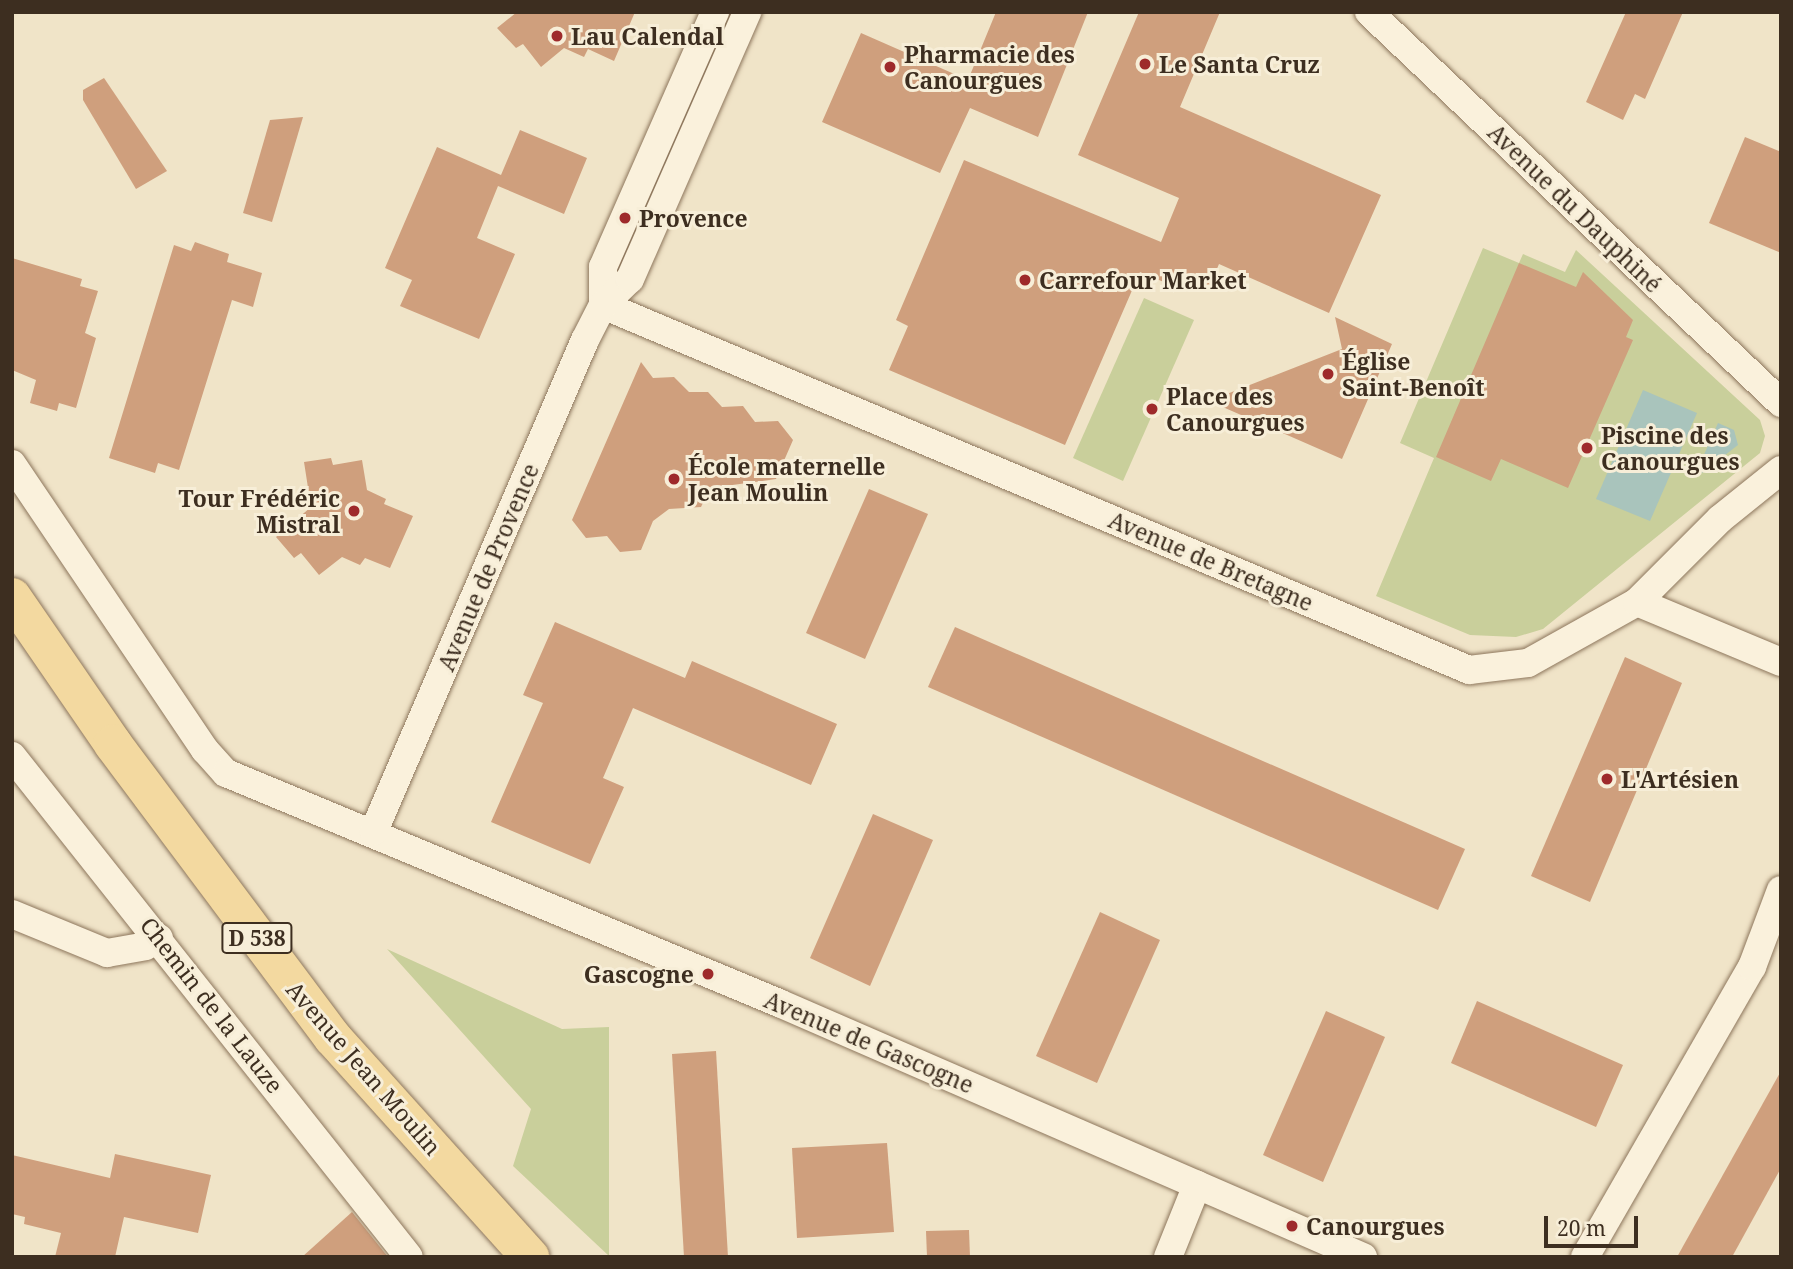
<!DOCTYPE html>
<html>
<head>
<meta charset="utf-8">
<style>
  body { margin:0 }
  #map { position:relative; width:1793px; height:1269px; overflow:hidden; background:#f0e4c8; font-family:"Noto Serif",serif }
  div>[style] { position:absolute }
  .green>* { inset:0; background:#c9cf9b }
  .water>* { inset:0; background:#a9c4bc }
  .building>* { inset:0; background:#cf9f7d }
  .roads { filter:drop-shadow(0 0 2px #8d765c) drop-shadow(0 0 2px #8d765c) }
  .street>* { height:28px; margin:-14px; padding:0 14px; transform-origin:14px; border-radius:14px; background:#faf1dc }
  .primary>* { height:38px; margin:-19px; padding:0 19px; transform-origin:19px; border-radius:19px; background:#f3d9a0 }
  .dots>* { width:19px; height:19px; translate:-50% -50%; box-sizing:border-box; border:4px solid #f7eed8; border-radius:50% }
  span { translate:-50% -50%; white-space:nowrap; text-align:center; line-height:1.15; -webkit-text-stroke:6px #f7eed8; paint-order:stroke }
  .shield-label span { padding:2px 5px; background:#f7eed8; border:2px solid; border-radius:5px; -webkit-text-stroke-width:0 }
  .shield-label { font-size:21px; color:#3d2e20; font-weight:700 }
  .poi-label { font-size:23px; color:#3d2e20; font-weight:700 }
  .left { translate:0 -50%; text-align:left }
  .right { translate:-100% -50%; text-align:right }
  .street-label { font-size:23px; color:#3d2e20 }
  .frame { position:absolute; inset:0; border:14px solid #3d2e20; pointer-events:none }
  .scale { position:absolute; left:1544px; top:1216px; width:94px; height:32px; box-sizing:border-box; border:4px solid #3d2e20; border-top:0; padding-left:9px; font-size:21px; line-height:24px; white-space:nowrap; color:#3d2e20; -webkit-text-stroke:5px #f7eed8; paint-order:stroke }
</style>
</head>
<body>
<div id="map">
  <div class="green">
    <i style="clip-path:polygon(1483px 248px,1519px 263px,1523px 254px,1565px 272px,1576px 250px,1760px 420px,1765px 436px,1760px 453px,1543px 629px,1516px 637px,1470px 635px,1376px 596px,1434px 458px,1400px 443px)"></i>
    <i style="clip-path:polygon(1144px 298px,1194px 320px,1123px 481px,1073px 458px)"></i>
    <i style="clip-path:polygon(387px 949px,562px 1029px,609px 1027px,609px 1256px,513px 1166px,531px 1109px)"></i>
  </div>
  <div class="water">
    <i style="clip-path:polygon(1643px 390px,1697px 413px,1650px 521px,1596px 499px)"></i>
    <i style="clip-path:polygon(1718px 423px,1734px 430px,1738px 445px,1702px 473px,1699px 466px)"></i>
  </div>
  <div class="building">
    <i style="clip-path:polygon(517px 12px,635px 12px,614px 61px,588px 49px,584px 57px,564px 48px,541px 67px,523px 44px,516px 48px,497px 28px)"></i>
    <i style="clip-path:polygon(996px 12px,1088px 12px,1038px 137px,970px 108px,940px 173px,822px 122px,861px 33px,968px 80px)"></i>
    <i style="clip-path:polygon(1139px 12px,1220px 12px,1180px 107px,1381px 195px,1329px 313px,1219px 264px,1208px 290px,1181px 279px,1178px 288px,1140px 272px,1065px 445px,889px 370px,908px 326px,896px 320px,964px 160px,1161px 242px,1179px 198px,1078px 155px)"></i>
    <i style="clip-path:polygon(1626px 12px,1683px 12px,1645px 99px,1635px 94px,1623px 120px,1586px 102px)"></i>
    <i style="clip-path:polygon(104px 78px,167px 171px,136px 189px,83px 100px,83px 90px)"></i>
    <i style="clip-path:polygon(303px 117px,272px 222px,243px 213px,270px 120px)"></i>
    <i style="clip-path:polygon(520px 130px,587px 158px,564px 214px,498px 186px,477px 238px,515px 254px,479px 339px,400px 306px,412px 280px,385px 268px,437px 147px,501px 175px)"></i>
    <i style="clip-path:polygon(1745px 137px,1781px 152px,1781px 253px,1709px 223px)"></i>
    <i style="clip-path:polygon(195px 242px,229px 254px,227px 262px,262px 273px,253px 307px,232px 300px,179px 470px,158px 463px,155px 473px,109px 458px,174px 245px,191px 251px)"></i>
    <i style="clip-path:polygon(12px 258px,82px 279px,80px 286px,98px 291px,85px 333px,96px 338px,76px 408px,59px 403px,57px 411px,30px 403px,36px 380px,12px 370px)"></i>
    <i style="clip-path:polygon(1519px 263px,1576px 287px,1583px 272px,1633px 320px,1626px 337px,1633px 340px,1568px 488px,1501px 459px,1491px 481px,1436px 457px)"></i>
    <i style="clip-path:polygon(1335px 317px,1392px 344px,1342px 459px,1209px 401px,1342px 349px)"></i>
    <i style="clip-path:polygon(641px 362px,653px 378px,674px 377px,689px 392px,708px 392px,722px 407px,743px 406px,755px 422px,778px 421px,793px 440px,776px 479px,710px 488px,701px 507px,669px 509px,653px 521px,641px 550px,620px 552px,607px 536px,586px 538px,572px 520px)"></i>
    <i style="clip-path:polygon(331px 458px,333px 465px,362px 460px,367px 490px,386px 499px,384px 504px,413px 516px,390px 568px,365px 558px,360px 565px,342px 557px,319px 575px,301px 553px,294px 558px,276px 537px,311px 507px,304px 462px)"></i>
    <i style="clip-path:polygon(869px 489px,928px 514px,865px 659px,806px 633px)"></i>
    <i style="clip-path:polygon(555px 622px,685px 678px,692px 661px,837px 724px,811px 785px,633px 708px,603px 778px,624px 787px,590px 864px,491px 822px,543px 703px,523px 695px)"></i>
    <i style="clip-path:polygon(955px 627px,1465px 849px,1438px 910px,928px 687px)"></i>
    <i style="clip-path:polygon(1625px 657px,1682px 683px,1590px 902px,1531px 876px)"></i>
    <i style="clip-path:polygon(873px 814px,933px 840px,870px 986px,810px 958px)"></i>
    <i style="clip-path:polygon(1100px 912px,1160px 940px,1097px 1083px,1036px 1056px)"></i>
    <i style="clip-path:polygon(1477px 1001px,1623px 1065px,1596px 1127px,1451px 1063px)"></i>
    <i style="clip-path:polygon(1326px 1011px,1385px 1037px,1323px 1182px,1263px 1155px)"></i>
    <i style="clip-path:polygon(716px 1051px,728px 1257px,684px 1257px,672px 1054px)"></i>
    <i style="clip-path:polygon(1781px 1071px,1781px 1168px,1732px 1257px,1677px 1257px)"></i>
    <i style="clip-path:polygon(887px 1143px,894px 1232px,797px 1238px,792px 1148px)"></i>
    <i style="clip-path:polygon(115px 1154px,211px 1175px,198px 1233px,124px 1217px,115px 1257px,55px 1257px,61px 1233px,24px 1224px,25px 1217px,12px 1214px,12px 1155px,110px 1178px)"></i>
    <i style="clip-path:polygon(352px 1212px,388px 1257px,302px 1257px)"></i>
    <i style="clip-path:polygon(969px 1230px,970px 1257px,927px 1257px,926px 1231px)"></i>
  </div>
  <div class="roads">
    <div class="street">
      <i style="left:1369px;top:12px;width:568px;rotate:43.5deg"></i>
      <i style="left:603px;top:305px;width:940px;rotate:22.85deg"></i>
      <i style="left:1469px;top:670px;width:59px;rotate:-6.8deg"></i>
      <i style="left:1528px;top:663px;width:125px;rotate:-29.2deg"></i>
      <i style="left:1637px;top:602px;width:117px;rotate:-45deg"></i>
      <i style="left:1720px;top:519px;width:78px;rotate:-38.8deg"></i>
      <i style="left:603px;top:305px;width:38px;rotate:-90deg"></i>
      <i style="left:603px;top:267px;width:279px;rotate:-66.3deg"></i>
      <i style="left:12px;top:464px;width:345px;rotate:56deg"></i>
      <i style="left:205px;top:750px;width:31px;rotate:48deg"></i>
      <i style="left:226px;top:773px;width:599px;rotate:22.58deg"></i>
      <i style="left:779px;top:1003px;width:637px;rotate:23.51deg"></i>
      <i style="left:1637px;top:602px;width:156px;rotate:22.6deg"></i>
      <i style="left:12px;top:756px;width:639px;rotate:51.61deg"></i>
      <i style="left:374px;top:831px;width:534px;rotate:-66.75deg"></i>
      <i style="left:585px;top:340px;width:39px;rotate:-63deg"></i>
      <i style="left:603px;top:305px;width:37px;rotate:-44deg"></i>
      <i style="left:630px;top:279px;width:292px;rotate:-66.3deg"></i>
      <i style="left:12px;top:914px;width:103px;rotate:22.3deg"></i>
      <i style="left:107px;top:953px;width:39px;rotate:-10deg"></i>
      <i style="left:145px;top:946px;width:16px;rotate:-30deg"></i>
      <i style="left:1168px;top:1257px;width:78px;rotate:-68.1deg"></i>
      <i style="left:1585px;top:1257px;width:335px;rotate:-60.1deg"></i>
      <i style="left:1752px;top:967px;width:82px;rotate:-69.4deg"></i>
    </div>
    <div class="primary">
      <i style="left:12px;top:597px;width:178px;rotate:55.5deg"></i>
      <i style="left:113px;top:744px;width:367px;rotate:53.2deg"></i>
      <i style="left:333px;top:1038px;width:295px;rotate:48deg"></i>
    </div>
  </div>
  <div class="dots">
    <i style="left:557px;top:36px;background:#9e2a2b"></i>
    <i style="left:1145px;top:64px;background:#9e2a2b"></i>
    <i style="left:890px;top:67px;background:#9e2a2b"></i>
    <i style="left:625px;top:218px;background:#9e2a2b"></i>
    <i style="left:1025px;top:280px;background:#9e2a2b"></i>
    <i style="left:1328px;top:374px;background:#9e2a2b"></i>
    <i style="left:1152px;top:409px;background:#9e2a2b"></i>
    <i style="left:1587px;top:448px;background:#9e2a2b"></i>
    <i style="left:674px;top:479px;background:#9e2a2b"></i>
    <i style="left:354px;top:511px;background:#9e2a2b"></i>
    <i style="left:1607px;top:779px;background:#9e2a2b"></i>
    <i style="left:708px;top:974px;background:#9e2a2b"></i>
    <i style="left:1292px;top:1226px;background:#9e2a2b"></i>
  </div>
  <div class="shield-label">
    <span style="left:257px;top:938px">D 538</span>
  </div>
  <div class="poi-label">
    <span class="left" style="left:571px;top:36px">Lau Calendal</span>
    <span class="left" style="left:904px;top:67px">Pharmacie des<br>Canourgues</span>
    <span class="left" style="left:1159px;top:64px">Le Santa Cruz</span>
    <span class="left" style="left:639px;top:218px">Provence</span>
    <span class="left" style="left:1039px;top:280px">Carrefour Market</span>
    <span class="left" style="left:1342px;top:374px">Église<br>Saint-Benoît</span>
    <span class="left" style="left:1166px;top:409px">Place des<br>Canourgues</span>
    <span class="left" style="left:1601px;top:448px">Piscine des<br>Canourgues</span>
    <span class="left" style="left:688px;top:479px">École maternelle<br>Jean Moulin</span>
    <span class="right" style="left:340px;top:511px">Tour Frédéric<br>Mistral</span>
    <span class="left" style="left:1621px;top:779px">L'Artésien</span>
    <span class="right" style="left:694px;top:974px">Gascogne</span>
    <span class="left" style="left:1306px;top:1226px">Canourgues</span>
  </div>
  <div class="street-label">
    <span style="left:1575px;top:208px;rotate:44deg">Avenue du Dauphiné</span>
    <span style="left:1211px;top:561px;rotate:23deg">Avenue de Bretagne</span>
    <span style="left:488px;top:567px;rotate:-67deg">Avenue de Provence</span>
    <span style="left:212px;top:1005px;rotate:52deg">Chemin de la Lauze</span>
    <span style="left:869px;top:1042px;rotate:23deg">Avenue de Gascogne</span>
    <span style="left:364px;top:1068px;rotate:49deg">Avenue Jean Moulin</span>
  </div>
  <div class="frame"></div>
  <div class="scale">20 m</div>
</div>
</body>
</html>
